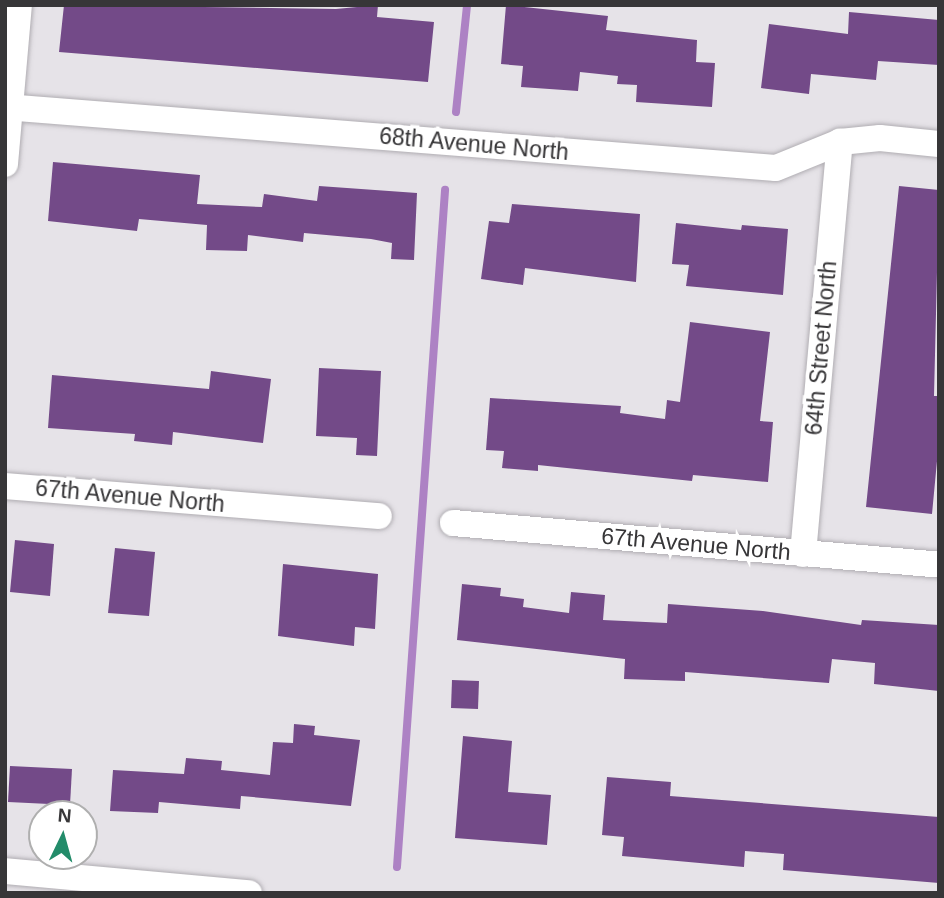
<!DOCTYPE html>
<html>
<head>
<meta charset="utf-8">
<style>
  body { margin:0 }
  #map { position:relative; width:944px; height:898px; overflow:hidden; background:#e6e3e8; font-family:Helvetica,sans-serif }
  div>[style] { position:absolute }
  .stream>* { height:8px; margin:-4px; padding:0 4px; transform-origin:4px; border-radius:4px; background:#ad82c4 }
  .building>* { inset:0; background:#734a88 }
  .roads { filter:drop-shadow(0 0 2px #b0adb2) drop-shadow(0 0 2px #b0adb2) }
  .street>* { height:26px; margin:-13px; padding:0 13px; transform-origin:13px; border-radius:13px; background:#fff }
  span { translate:-50% -50%; white-space:nowrap; text-align:center; line-height:1.15; -webkit-text-stroke:7px #fff; paint-order:stroke }
  .street-label { font-size:23px; color:#373638 }
  .frame { position:absolute; inset:0; border:7px solid #373638; pointer-events:none }
  .north { position:absolute; left:28px; top:800px; width:70px; height:70px; box-sizing:border-box; background:#fff; border:2px solid #afafaf; border-radius:50%; rotate:5deg; font-size:19px; font-weight:700; line-height:28px; text-align:center; color:#373638 }
  .north::after { content:''; display:block; margin:auto; width:24px; height:32px; background:#238c6a; clip-path:polygon(50% 0,100% 100%,50% 72%,0 100%) }
</style>
</head>
<body>
<div id="map">
  <div class="stream">
    <i style="left:456px;top:112px;width:108px;rotate:-84.1deg"></i>
    <i style="left:397px;top:867px;width:679px;rotate:-85.94deg"></i>
  </div>
  <div class="building">
    <i style="clip-path:polygon(64px 5px,336px 9px,378px 5px,377px 17px,434px 22px,428px 82px,59px 52px)"></i>
    <i style="clip-path:polygon(506px 5px,608px 16px,606px 30px,697px 40px,696px 62px,715px 63px,712px 107px,636px 102px,637px 85px,617px 84px,618px 76px,580px 72px,578px 91px,521px 87px,523px 66px,501px 64px)"></i>
    <i style="clip-path:polygon(849px 12px,939px 20px,939px 65px,878px 61px,876px 80px,811px 74px,809px 94px,761px 88px,769px 24px,848px 34px)"></i>
    <i style="clip-path:polygon(53px 162px,200px 175px,197px 204px,262px 207px,264px 194px,317px 201px,319px 186px,417px 193px,414px 260px,391px 259px,392px 243px,371px 239px,304px 233px,303px 242px,248px 235px,247px 251px,206px 250px,207px 225px,139px 219px,137px 231px,48px 221px)"></i>
    <i style="clip-path:polygon(899px 186px,939px 190px,934px 396px,939px 396px,939px 440px,932px 514px,866px 507px)"></i>
    <i style="clip-path:polygon(512px 204px,640px 214px,636px 282px,525px 268px,523px 285px,481px 279px,489px 221px,509px 223px)"></i>
    <i style="clip-path:polygon(676px 223px,741px 230px,742px 225px,788px 229px,783px 295px,686px 286px,689px 265px,672px 264px)"></i>
    <i style="clip-path:polygon(690px 322px,770px 332px,760px 421px,773px 422px,768px 482px,693px 475px,692px 481px,538px 465px,538px 471px,502px 468px,504px 451px,486px 450px,490px 398px,621px 406px,620px 413px,665px 419px,667px 400px,680px 402px)"></i>
    <i style="clip-path:polygon(319px 368px,381px 371px,377px 456px,356px 455px,357px 438px,316px 436px)"></i>
    <i style="clip-path:polygon(211px 371px,271px 379px,263px 443px,173px 432px,172px 445px,134px 441px,135px 434px,48px 428px,52px 375px,209px 389px)"></i>
    <i style="clip-path:polygon(15px 540px,54px 544px,50px 596px,10px 592px)"></i>
    <i style="clip-path:polygon(115px 548px,155px 552px,149px 616px,108px 613px)"></i>
    <i style="clip-path:polygon(283px 564px,378px 574px,375px 629px,355px 627px,354px 646px,278px 636px)"></i>
    <i style="clip-path:polygon(462px 584px,501px 588px,500px 596px,524px 599px,523px 607px,569px 613px,571px 592px,605px 595px,603px 620px,667px 623px,668px 604px,763px 611px,861px 625px,862px 620px,939px 625px,939px 691px,874px 684px,875px 663px,832px 659px,829px 683px,685px 672px,685px 681px,624px 679px,625px 659px,457px 640px)"></i>
    <i style="clip-path:polygon(452px 680px,479px 681px,478px 709px,451px 708px)"></i>
    <i style="clip-path:polygon(294px 724px,315px 726px,314px 735px,360px 740px,351px 806px,241px 796px,240px 809px,159px 802px,158px 813px,110px 811px,113px 770px,184px 774px,186px 758px,222px 761px,221px 770px,270px 775px,273px 742px,293px 743px)"></i>
    <i style="clip-path:polygon(463px 736px,512px 741px,508px 792px,551px 795px,547px 845px,455px 838px)"></i>
    <i style="clip-path:polygon(10px 766px,72px 769px,70px 805px,8px 802px)"></i>
    <i style="clip-path:polygon(607px 777px,671px 782px,670px 796px,939px 817px,939px 883px,783px 870px,784px 854px,745px 851px,744px 867px,622px 856px,624px 837px,602px 835px)"></i>
  </div>
  <div class="roads">
    <div class="street">
      <i style="left:5px;top:107px;width:773px;rotate:4.52deg"></i>
      <i style="left:776px;top:168px;width:69px;rotate:-22.1deg"></i>
      <i style="left:840px;top:142px;width:40px;rotate:-5.7deg"></i>
      <i style="left:880px;top:138px;width:59px;rotate:5.8deg"></i>
      <i style="left:5px;top:164px;width:160px;rotate:-85deg"></i>
      <i style="left:5px;top:486px;width:375px;rotate:4.6deg"></i>
      <i style="left:453px;top:523px;width:488px;rotate:4.9deg"></i>
      <i style="left:803px;top:554px;width:414px;rotate:-84.9deg"></i>
      <i style="left:5px;top:871px;width:245px;rotate:5.2deg"></i>
    </div>
  </div>
  <div class="street-label">
    <span style="left:474px;top:144px;rotate:5deg">68th Avenue North</span>
    <span style="left:821px;top:348px;rotate:-85deg">64th Street North</span>
    <span style="left:130px;top:496px;rotate:5deg">67th Avenue North</span>
    <span style="left:696px;top:544px;rotate:5deg">67th Avenue North</span>
  </div>
  <div class="frame"></div>
  <div class="north">N</div>
</div>
</body>
</html>
